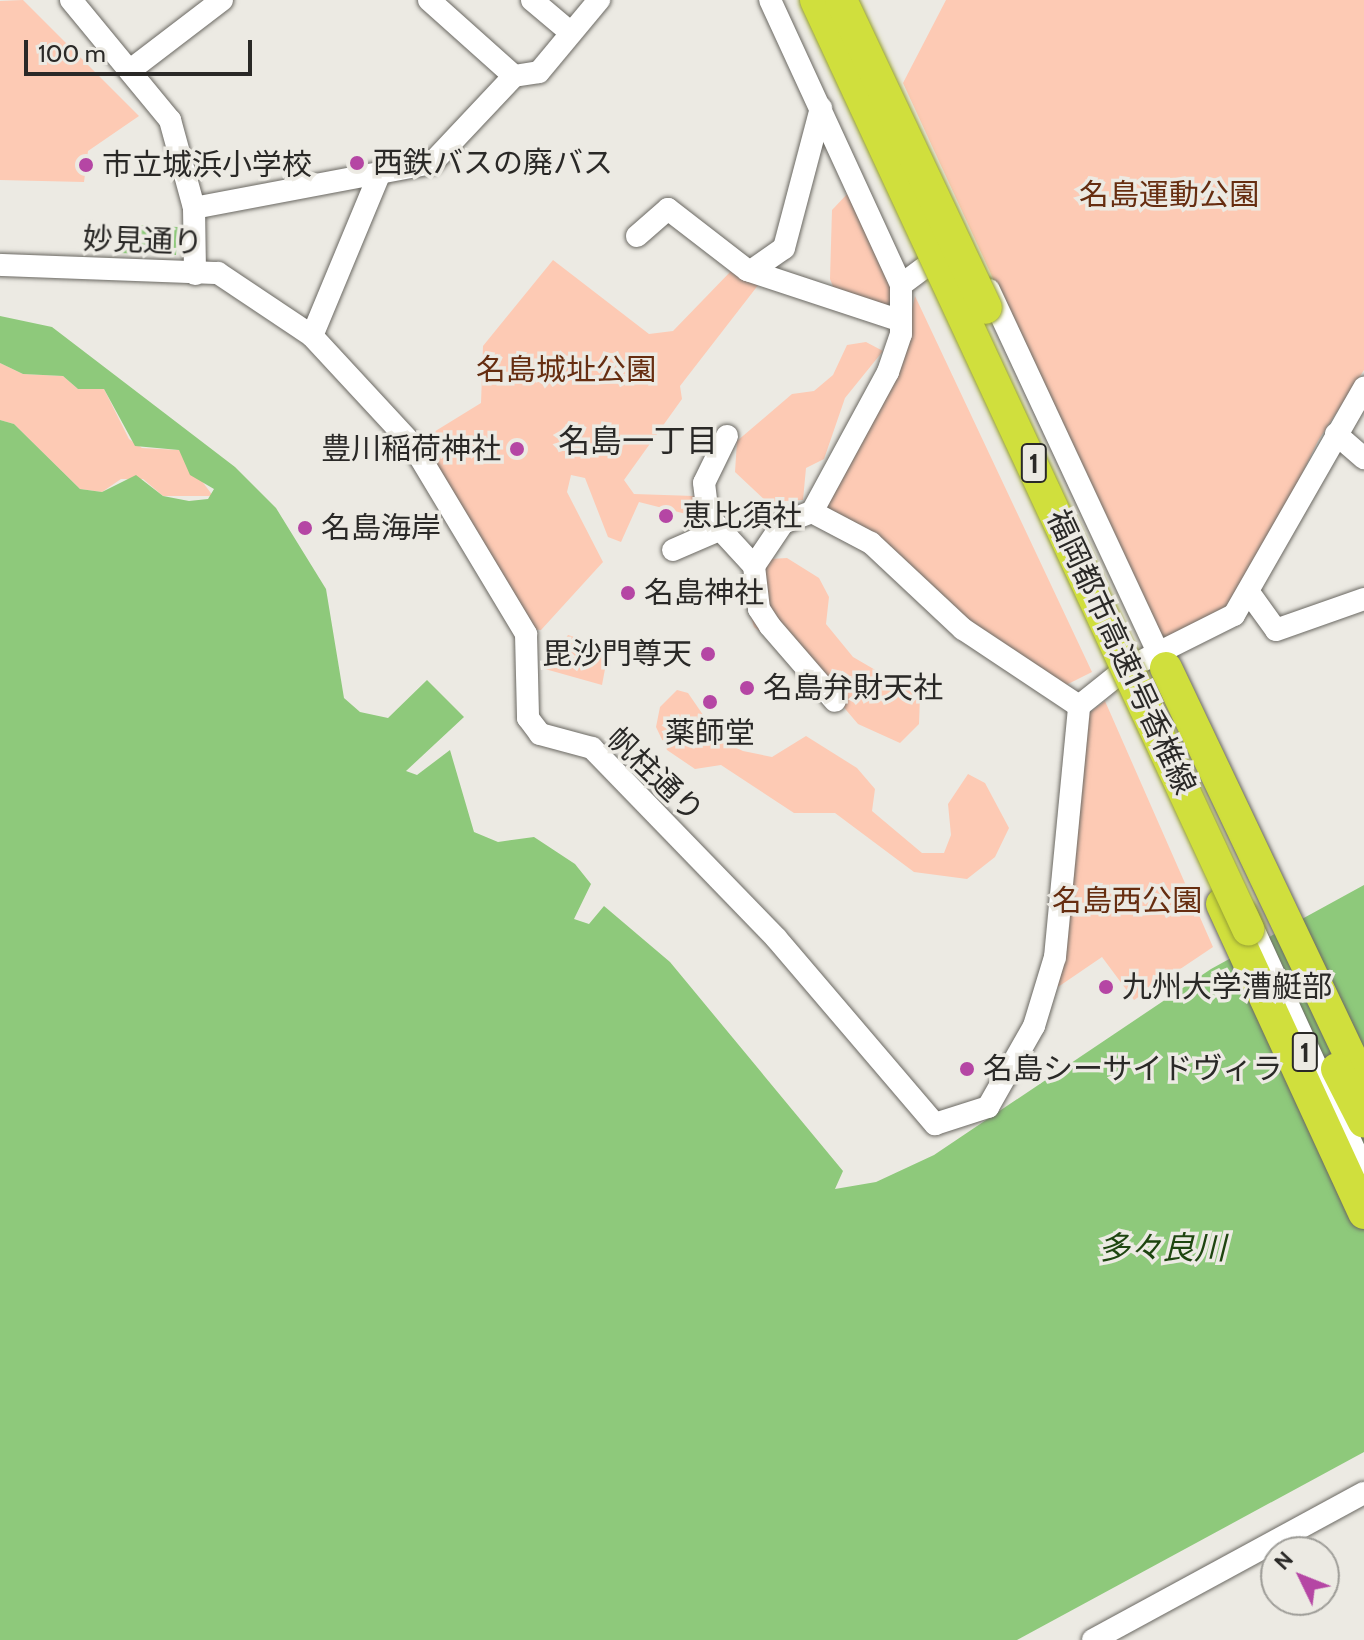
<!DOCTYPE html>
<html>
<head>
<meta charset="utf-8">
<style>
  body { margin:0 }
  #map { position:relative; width:1364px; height:1640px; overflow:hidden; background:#eceae3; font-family:Cabin,"Noto Sans JP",sans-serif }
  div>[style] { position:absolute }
  .green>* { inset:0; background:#fdcab4 }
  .water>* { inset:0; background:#8ec97b }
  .roads { filter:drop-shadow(0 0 2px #6a6862) drop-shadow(0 0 2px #6a6862) }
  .minor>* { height:22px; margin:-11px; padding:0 11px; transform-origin:11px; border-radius:11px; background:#fff }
  .highway>* { height:32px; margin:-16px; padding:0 16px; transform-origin:16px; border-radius:16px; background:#d0df3d }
  .bridges { filter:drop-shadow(0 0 2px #969f35) drop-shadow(0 0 2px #969f35) }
  .highway-bridge>* { height:32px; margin:-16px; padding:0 16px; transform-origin:16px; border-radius:16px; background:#d0df3d }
  .dots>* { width:22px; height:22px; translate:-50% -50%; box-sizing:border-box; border:4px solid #eceae3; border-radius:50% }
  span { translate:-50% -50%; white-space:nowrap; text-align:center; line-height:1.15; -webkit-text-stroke:7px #eceae3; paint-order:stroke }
  .shield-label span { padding:2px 6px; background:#eceae3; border:2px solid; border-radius:6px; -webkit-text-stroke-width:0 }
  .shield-label { font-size:28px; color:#2a2927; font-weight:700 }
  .poi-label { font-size:30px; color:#2a2927 }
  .left { translate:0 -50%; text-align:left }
  .right { translate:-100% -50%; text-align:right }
  .park-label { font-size:30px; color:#662d10 }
  .street-label { font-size:30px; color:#2a2927 }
  .neighbourhood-label { font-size:32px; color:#2a2927 }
  .water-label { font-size:32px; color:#1e4510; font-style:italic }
  .north { position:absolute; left:1260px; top:1536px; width:80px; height:80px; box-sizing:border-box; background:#eceae3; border:2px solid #9e9d98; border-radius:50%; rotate:313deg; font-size:22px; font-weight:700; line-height:32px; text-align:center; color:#2a2927 }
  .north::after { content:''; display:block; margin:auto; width:28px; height:36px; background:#b546a4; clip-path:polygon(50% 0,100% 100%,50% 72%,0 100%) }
  .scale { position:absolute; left:24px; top:40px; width:228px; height:36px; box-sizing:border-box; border:4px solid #2a2927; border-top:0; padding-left:10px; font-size:24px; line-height:28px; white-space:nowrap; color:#2a2927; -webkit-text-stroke:6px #eceae3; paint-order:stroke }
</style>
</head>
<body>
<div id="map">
  <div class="green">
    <i style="clip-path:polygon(23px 0,139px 116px,88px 151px,84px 182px,0 180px,0 1px)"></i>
    <i style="clip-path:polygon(946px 0,1364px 0,1364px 370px,1318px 441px,1244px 592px,1222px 614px,1160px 641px,903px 83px)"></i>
    <i style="clip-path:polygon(851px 190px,894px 292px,888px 307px,836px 294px,830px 279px,832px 210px)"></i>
    <i style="clip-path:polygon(553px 260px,649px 334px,673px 331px,732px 270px,759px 284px,680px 386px,682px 399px,624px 480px,634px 494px,694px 496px,699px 510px,694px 516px,639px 502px,621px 542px,608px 537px,585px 478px,571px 475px,567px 492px,603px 562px,541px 630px,532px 629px,426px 449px,429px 435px,481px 403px,483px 346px)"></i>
    <i style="clip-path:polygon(915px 296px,1092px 672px,1058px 689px,817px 508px,896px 380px)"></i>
    <i style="clip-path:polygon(866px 342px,883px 351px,845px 398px,824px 459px,806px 468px,803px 500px,767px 502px,735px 472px,737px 441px,792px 394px,814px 391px,833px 375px,847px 345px)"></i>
    <i style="clip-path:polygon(0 363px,23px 374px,63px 376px,78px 389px,104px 389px,129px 439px,142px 448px,179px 450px,213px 496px,163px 496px,143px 479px,121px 479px,102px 492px,80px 489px,14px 424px,0 420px)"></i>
    <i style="clip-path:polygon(787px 558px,819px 578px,829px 597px,826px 624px,853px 657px,920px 696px,919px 724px,900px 743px,858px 724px,818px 677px,754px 627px,747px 603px,761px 568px,770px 559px)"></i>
    <i style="clip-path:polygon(568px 635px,609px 648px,602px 685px,545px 669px)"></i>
    <i style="clip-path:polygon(677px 690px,688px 693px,721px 741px,743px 751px,772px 757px,806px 736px,857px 768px,875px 789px,872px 811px,922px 853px,944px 853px,951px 835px,948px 804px,968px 774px,985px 783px,1009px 828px,995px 857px,967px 879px,914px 872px,835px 813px,794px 813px,721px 765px,695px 769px,667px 750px,656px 727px,660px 707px)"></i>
    <i style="clip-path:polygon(1105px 701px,1213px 947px,1134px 1000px,1102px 957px,1058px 987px,1079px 744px,1088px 714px)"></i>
  </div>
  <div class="water">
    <i style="clip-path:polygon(120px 224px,178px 227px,176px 255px,118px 253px)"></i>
    <i style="clip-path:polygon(0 316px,52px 327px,235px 467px,276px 508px,326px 589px,344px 698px,360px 712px,388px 718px,427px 680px,464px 717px,406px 771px,417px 775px,450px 750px,474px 832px,498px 842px,534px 837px,575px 864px,591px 884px,574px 919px,589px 924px,604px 906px,670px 962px,843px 1171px,835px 1189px,876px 1182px,934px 1155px,1211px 969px,1364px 885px,1364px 1452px,1017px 1640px,0 1640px,0 420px,14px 424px,80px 489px,102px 492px,136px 475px,163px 496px,189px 501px,208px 499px,214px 489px,190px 475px,179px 450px,135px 446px,104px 389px,78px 389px,63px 376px,23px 374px,0 363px)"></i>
  </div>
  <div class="roads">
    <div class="minor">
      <i style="left:71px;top:0;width:156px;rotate:50.5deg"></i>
      <i style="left:170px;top:120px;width:91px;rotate:74.7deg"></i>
      <i style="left:194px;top:208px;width:66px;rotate:89.1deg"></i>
      <i style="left:429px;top:0;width:114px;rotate:41.8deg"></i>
      <i style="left:532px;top:0;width:51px;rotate:40.2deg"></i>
      <i style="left:770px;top:0;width:314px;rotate:65.3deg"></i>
      <i style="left:901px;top:285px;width:49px;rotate:90deg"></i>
      <i style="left:901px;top:334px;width:40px;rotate:108.9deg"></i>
      <i style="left:888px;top:372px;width:159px;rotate:118.5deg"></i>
      <i style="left:812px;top:512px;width:67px;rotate:27.7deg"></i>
      <i style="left:871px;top:543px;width:126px;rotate:43.1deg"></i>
      <i style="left:963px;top:629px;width:139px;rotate:33.6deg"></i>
      <i style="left:133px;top:68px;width:112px;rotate:-37.4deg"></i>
      <i style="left:194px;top:208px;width:242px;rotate:-10.7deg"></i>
      <i style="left:432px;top:163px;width:120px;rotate:-46.7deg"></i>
      <i style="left:514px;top:76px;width:25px;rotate:-9deg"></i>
      <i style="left:539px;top:72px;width:94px;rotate:-50.2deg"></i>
      <i style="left:637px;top:236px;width:41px;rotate:-41.1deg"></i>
      <i style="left:668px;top:209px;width:100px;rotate:37.7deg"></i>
      <i style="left:747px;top:270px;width:162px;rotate:18.3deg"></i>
      <i style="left:0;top:265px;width:218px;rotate:2.1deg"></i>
      <i style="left:218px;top:273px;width:113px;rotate:33.8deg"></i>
      <i style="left:312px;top:336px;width:147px;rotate:47.2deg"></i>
      <i style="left:412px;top:444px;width:222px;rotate:59deg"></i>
      <i style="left:526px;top:634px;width:84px;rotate:88.6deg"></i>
      <i style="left:528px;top:718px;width:20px;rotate:53deg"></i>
      <i style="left:540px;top:734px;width:54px;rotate:15.1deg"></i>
      <i style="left:592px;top:748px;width:264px;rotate:45.9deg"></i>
      <i style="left:776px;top:938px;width:245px;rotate:49.5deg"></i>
      <i style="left:935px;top:1124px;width:56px;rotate:-17.8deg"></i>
      <i style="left:988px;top:1107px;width:93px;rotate:-60.4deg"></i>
      <i style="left:1034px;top:1026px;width:72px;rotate:-73.1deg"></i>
      <i style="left:1055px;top:957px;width:252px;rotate:-84.5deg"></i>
      <i style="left:1079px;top:706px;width:58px;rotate:-38.7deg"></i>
      <i style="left:1124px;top:670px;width:123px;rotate:-26.6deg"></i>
      <i style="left:1234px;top:615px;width:262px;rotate:-60.2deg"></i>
      <i style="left:751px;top:271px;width:40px;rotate:-34.9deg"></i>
      <i style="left:784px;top:248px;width:145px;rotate:-75.2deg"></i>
      <i style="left:901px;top:285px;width:59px;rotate:-36.7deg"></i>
      <i style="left:989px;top:290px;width:414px;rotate:65deg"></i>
      <i style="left:312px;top:336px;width:177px;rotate:-67.4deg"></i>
      <i style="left:1336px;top:434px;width:37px;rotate:41deg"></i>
      <i style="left:727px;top:436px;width:52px;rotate:116.1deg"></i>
      <i style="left:704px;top:483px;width:33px;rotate:83deg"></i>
      <i style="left:708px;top:516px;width:68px;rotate:47.4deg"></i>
      <i style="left:754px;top:566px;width:43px;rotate:83.4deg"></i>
      <i style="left:759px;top:609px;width:20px;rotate:57deg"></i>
      <i style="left:770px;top:626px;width:99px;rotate:49.1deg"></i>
      <i style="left:673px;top:550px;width:48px;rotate:-23.4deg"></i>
      <i style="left:754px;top:566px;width:52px;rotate:-56deg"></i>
      <i style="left:783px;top:523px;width:31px;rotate:-21deg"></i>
      <i style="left:1250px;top:594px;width:44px;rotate:54.2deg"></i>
      <i style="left:1276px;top:630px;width:93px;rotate:-19.4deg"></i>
      <i style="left:1246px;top:913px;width:284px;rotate:65.4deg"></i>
      <i style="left:1093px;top:1640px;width:308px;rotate:-28.5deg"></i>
    </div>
    <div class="highway">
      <i style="left:1166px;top:668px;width:462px;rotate:64.6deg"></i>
      <i style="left:1222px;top:904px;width:340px;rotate:65.3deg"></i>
      <i style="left:1337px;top:1069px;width:59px;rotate:63deg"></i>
    </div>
  </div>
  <div class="bridges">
    <div class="highway-bridge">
      <i style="left:816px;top:0;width:1025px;rotate:65.06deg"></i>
      <i style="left:841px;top:0;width:340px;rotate:64.8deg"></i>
    </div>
  </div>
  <div class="dots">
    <i style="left:357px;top:163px;background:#b546a4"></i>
    <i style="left:86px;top:165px;background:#b546a4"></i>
    <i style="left:517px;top:449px;background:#b546a4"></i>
    <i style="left:666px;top:516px;background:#b546a4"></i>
    <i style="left:305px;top:528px;background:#b546a4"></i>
    <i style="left:628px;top:593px;background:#b546a4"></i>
    <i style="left:708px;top:654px;background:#b546a4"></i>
    <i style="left:747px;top:688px;background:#b546a4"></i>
    <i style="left:710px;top:702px;background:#b546a4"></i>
    <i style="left:1106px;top:987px;background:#b546a4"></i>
    <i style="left:967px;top:1069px;background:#b546a4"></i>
  </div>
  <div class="shield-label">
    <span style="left:1034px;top:463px">1</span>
    <span style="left:1305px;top:1052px">1</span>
  </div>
  <div class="poi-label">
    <span class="left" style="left:373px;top:163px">西鉄バスの廃バス</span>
    <span class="left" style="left:102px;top:165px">市立城浜小学校</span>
    <span class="right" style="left:501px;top:449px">豊川稲荷神社</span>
    <span class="left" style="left:682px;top:516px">恵比須社</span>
    <span class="left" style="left:321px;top:528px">名島海岸</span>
    <span class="left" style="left:644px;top:593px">名島神社</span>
    <span class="right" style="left:692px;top:654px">毘沙門尊天</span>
    <span class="left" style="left:763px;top:688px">名島弁財天社</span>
    <span style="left:710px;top:733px">薬師堂</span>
    <span class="left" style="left:1122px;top:987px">九州大学漕艇部</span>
    <span class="left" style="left:983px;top:1069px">名島シーサイドヴィラ</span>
  </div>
  <div class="park-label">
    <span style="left:1169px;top:195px">名島運動公園</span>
    <span style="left:566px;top:370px">名島城址公園</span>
    <span style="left:1127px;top:901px">名島西公園</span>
  </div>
  <div class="street-label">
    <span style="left:143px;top:241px;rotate:2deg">妙見通り</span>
    <span style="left:1121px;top:652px;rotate:65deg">福岡都市高速1号香椎線</span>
    <span style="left:655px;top:775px;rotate:44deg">帆柱通り</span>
  </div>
  <div class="neighbourhood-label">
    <span style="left:638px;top:441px">名島一丁目</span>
  </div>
  <div class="water-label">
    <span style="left:1162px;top:1248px">多々良川</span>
  </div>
  <div class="north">N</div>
  <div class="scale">100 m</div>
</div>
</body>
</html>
